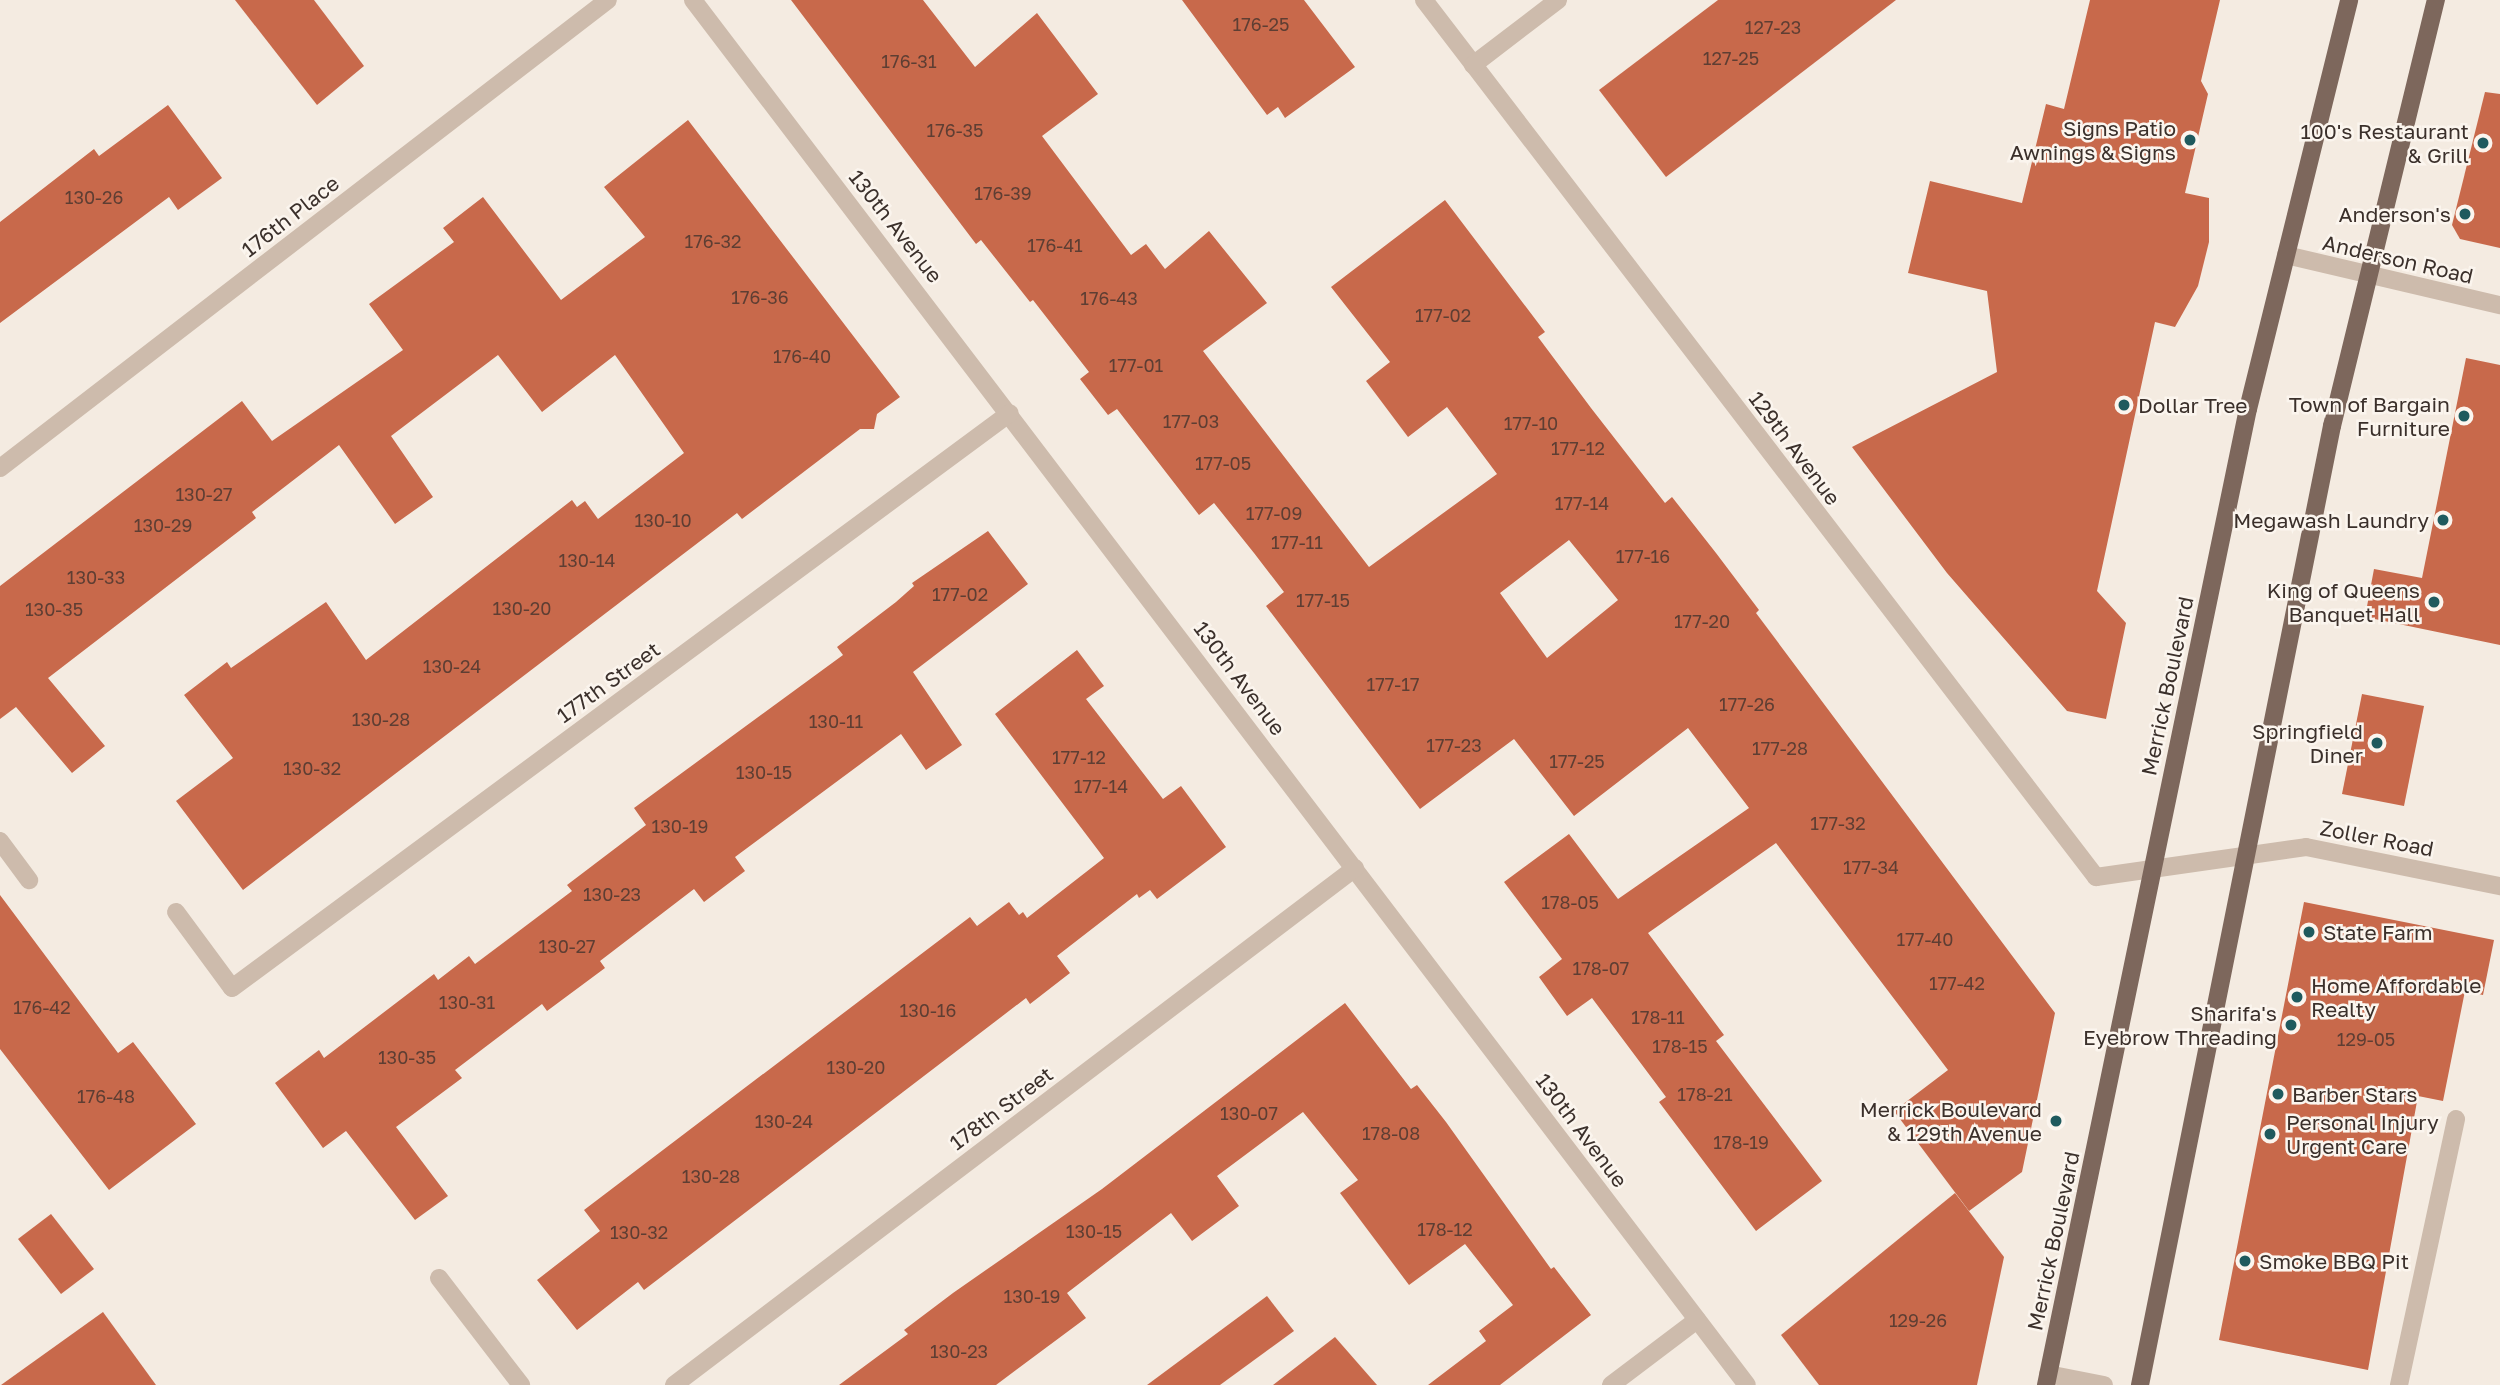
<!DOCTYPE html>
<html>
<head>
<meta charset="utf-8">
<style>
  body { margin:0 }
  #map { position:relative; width:2500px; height:1385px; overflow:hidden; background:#f4ebe1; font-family:"Golos Text",sans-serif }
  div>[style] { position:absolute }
  .building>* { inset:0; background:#c8694b }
  .lane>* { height:18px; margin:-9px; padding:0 9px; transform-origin:9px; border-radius:9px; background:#cdbbac }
  .street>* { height:18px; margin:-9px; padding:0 9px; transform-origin:9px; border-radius:9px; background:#cdbbac }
  .primary>* { height:18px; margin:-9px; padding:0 9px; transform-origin:9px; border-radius:9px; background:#7d675c }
  .dots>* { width:19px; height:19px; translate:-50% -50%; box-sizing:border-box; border:4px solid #fbf5ee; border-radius:50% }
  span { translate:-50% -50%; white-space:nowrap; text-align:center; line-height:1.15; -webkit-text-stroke:5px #fbf5ee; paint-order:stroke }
  .number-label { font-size:18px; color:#5e3e33 }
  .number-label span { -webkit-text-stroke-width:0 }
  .poi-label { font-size:21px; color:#3b302b }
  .right { translate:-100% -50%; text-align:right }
  .left { translate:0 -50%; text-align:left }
  .street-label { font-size:21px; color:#3b302b }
</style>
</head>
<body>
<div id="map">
  <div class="building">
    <i style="clip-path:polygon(235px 0,314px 0,364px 66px,317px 105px)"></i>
    <i style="clip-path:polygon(evenodd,791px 0,923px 0,975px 67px,1037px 13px,1098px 94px,1042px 136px,1131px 255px,1146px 244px,1165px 269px,1209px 231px,1267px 303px,1203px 351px,1369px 567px,1497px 474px,1447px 407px,1408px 437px,1366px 381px,1390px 362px,1331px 287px,1445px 200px,1545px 332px,1538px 337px,1591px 408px,1665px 503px,1672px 497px,1716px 553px,1759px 610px,1756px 613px,2055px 1013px,2022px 1172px,1969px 1211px,1894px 1111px,1948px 1070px,1776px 843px,1648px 933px,1724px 1035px,1716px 1041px,1822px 1181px,1756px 1231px,1659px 1102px,1666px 1097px,1592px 998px,1567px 1016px,1539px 977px,1562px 959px,1504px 882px,1569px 834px,1618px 899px,1749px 808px,1688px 728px,1574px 816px,1514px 739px,1420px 809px,1266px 606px,1284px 592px,1254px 553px,1214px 503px,1199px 515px,1117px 409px,1108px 415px,1080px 379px,1089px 372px,1033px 300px,1030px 302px,981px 240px,976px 244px,791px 0,1569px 540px,1618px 600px,1547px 658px,1500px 593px,1569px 540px)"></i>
    <i style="clip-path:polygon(1182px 0,1304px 0,1355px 67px,1285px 118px,1278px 107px,1267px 115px)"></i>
    <i style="clip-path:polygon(1718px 0,1896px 0,1666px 177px,1599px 90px)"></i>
    <i style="clip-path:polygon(2090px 0,2220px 0,2201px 81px,2208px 94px,2185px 193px,2209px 198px,2209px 242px,2198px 286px,2175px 327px,2155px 322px,2097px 591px,2126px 623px,2106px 719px,2067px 711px,1947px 573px,1852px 447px,1997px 372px,1987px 291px,1908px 273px,1930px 181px,2022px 203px,2046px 104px,2064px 109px)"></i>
    <i style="clip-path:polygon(2485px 92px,2500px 94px,2500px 248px,2460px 239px,2452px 225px)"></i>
    <i style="clip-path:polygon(168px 105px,222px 178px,178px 210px,169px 197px,0 323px,0 222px,94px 149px,99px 156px)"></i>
    <i style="clip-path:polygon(688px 120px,900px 397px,877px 414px,874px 429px,860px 429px,742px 519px,737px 513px,243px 890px,176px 801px,233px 758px,184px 695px,227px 662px,231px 668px,326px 602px,366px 660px,572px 500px,577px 507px,585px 501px,598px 519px,684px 453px,615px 355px,542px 412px,498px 355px,391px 436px,433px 497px,395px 524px,339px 445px,252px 512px,256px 518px,48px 678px,105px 746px,72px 773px,16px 707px,0 719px,0 586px,242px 401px,272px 441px,403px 350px,369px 304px,454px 242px,443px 228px,483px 197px,561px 300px,645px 237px,604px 187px)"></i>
    <i style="clip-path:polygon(2466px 358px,2500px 365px,2500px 645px,2365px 617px,2374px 569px,2422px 578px)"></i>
    <i style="clip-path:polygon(988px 531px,1028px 584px,913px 672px,962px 745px,926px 770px,901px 734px,735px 857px,745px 871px,704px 902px,694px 889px,600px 961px,605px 968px,547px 1011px,542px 1004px,455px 1070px,462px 1078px,396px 1127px,448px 1196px,415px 1220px,346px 1131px,323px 1148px,275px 1083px,319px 1050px,324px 1058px,434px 974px,438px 980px,469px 956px,475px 964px,572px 891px,567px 885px,646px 825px,634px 808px,843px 655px,837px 647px,896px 602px,914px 586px,912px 583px)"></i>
    <i style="clip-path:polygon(1077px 650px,1104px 686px,1086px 699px,1123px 747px,1163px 799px,1181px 786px,1226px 847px,1157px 899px,1150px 890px,1139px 898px,1137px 894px,1057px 956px,1070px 973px,1030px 1004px,1026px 998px,644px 1290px,638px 1282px,577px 1330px,537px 1280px,600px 1231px,584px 1210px,970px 917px,977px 926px,1009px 902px,1019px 915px,1023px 912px,1027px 918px,1104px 858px,995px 714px)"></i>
    <i style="clip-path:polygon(2362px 694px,2424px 706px,2404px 806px,2342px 794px)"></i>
    <i style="clip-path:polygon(0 895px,118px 1053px,133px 1042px,196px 1124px,109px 1190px,0 1049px)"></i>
    <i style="clip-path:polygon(2304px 902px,2494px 940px,2483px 995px,2465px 991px,2443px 1101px,2418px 1096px,2368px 1370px,2219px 1340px)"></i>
    <i style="clip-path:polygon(1345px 1003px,1411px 1089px,1417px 1085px,1446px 1122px,1551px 1269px,1554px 1267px,1591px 1315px,1500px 1385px,1428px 1385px,1486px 1341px,1479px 1331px,1513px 1305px,1465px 1244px,1409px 1285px,1340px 1193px,1358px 1180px,1303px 1112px,1217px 1176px,1239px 1206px,1192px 1241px,1171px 1213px,1067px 1293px,1086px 1318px,996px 1385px,839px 1385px,908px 1334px,904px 1330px,953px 1293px,1102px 1189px)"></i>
    <i style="clip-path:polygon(1955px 1193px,2004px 1257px,1977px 1385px,1819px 1385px,1781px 1335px)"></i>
    <i style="clip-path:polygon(51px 1214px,94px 1269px,61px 1294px,18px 1239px)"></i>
    <i style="clip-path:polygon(1267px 1296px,1294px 1331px,1220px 1385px,1147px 1385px)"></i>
    <i style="clip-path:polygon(103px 1312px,156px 1385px,1px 1385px)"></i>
    <i style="clip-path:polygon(1335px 1337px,1377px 1385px,1273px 1385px)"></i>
  </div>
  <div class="lane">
    <i style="left:0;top:841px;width:49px;rotate:53.4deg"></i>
    <i style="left:2399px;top:1385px;width:272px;rotate:-77.9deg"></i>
  </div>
  <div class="street">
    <i style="left:693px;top:0;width:1740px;rotate:52.73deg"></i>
    <i style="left:1424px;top:0;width:1105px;rotate:52.54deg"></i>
    <i style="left:2096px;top:877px;width:212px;rotate:-8.1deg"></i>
    <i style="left:2306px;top:847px;width:198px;rotate:11.4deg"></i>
    <i style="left:1473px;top:65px;width:107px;rotate:-37.4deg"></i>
    <i style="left:2286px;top:255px;width:220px;rotate:13.2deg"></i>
    <i style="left:0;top:468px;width:767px;rotate:-37.59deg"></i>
    <i style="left:176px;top:912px;width:94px;rotate:53.6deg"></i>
    <i style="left:232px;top:988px;width:967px;rotate:-36.47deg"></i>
    <i style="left:439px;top:1278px;width:135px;rotate:52.5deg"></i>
    <i style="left:2048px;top:1374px;width:57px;rotate:11.1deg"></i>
    <i style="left:674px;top:1385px;width:855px;rotate:-37.2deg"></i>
    <i style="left:1611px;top:1385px;width:108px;rotate:-37.1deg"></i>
  </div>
  <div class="primary">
    <i style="left:2046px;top:1385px;width:997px;rotate:-78.31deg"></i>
    <i style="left:2248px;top:409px;width:421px;rotate:-76.1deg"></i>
    <i style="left:2140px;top:1385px;width:978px;rotate:-78.68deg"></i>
    <i style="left:2332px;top:426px;width:439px;rotate:-76.3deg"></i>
  </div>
  <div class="dots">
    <i style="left:2190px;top:140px;background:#1f5a5e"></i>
    <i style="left:2483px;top:143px;background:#1f5a5e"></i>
    <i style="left:2465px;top:214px;background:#1f5a5e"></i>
    <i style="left:2124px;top:405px;background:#1f5a5e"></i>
    <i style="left:2464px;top:416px;background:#1f5a5e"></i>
    <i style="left:2443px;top:520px;background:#1f5a5e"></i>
    <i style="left:2434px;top:602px;background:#1f5a5e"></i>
    <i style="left:2377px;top:743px;background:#1f5a5e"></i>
    <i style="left:2309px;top:932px;background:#1f5a5e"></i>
    <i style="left:2297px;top:997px;background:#1f5a5e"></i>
    <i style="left:2291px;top:1025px;background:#1f5a5e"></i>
    <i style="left:2278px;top:1094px;background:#1f5a5e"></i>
    <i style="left:2056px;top:1121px;background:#1f5a5e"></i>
    <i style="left:2270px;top:1134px;background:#1f5a5e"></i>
    <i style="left:2245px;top:1261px;background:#1f5a5e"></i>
  </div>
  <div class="number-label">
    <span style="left:1261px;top:24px">176-25</span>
    <span style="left:1773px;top:27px">127-23</span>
    <span style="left:1731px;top:58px">127-25</span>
    <span style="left:909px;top:61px">176-31</span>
    <span style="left:955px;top:130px">176-35</span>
    <span style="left:1003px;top:193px">176-39</span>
    <span style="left:94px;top:197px">130-26</span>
    <span style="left:713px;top:241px">176-32</span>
    <span style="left:1055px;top:245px">176-41</span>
    <span style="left:760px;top:297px">176-36</span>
    <span style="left:1109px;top:298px">176-43</span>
    <span style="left:1443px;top:315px">177-02</span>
    <span style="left:802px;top:356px">176-40</span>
    <span style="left:1136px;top:365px">177-01</span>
    <span style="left:1191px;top:421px">177-03</span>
    <span style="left:1531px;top:423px">177-10</span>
    <span style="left:1578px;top:448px">177-12</span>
    <span style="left:1223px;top:463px">177-05</span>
    <span style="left:204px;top:494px">130-27</span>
    <span style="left:1582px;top:503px">177-14</span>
    <span style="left:1274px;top:513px">177-09</span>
    <span style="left:663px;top:520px">130-10</span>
    <span style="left:163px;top:525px">130-29</span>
    <span style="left:1297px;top:542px">177-11</span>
    <span style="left:1643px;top:556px">177-16</span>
    <span style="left:587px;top:560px">130-14</span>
    <span style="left:96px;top:577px">130-33</span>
    <span style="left:960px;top:594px">177-02</span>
    <span style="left:1323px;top:600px">177-15</span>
    <span style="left:522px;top:608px">130-20</span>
    <span style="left:54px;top:609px">130-35</span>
    <span style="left:1702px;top:621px">177-20</span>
    <span style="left:452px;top:666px">130-24</span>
    <span style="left:1393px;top:684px">177-17</span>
    <span style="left:1747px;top:704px">177-26</span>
    <span style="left:381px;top:719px">130-28</span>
    <span style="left:836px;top:721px">130-11</span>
    <span style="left:1454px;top:745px">177-23</span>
    <span style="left:1780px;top:748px">177-28</span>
    <span style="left:1079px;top:757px">177-12</span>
    <span style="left:1577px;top:761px">177-25</span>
    <span style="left:312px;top:768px">130-32</span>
    <span style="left:764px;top:772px">130-15</span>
    <span style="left:1101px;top:786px">177-14</span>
    <span style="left:1838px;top:823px">177-32</span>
    <span style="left:680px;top:826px">130-19</span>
    <span style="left:1871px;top:867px">177-34</span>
    <span style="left:612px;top:894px">130-23</span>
    <span style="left:1570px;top:902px">178-05</span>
    <span style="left:1925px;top:939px">177-40</span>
    <span style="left:567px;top:946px">130-27</span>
    <span style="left:1601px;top:968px">178-07</span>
    <span style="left:1957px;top:983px">177-42</span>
    <span style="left:467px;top:1002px">130-31</span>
    <span style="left:42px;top:1007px">176-42</span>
    <span style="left:928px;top:1010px">130-16</span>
    <span style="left:1658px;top:1017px">178-11</span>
    <span style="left:2366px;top:1039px">129-05</span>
    <span style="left:1680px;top:1046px">178-15</span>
    <span style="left:407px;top:1057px">130-35</span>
    <span style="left:856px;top:1067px">130-20</span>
    <span style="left:1705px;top:1094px">178-21</span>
    <span style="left:106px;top:1096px">176-48</span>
    <span style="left:1249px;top:1113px">130-07</span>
    <span style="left:784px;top:1121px">130-24</span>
    <span style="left:1391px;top:1133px">178-08</span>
    <span style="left:1741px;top:1142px">178-19</span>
    <span style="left:711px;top:1176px">130-28</span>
    <span style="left:1445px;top:1229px">178-12</span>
    <span style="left:1094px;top:1231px">130-15</span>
    <span style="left:639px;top:1232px">130-32</span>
    <span style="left:1032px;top:1296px">130-19</span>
    <span style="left:1918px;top:1320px">129-26</span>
    <span style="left:959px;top:1351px">130-23</span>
  </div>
  <div class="poi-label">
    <span class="right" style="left:2176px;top:140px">Signs Patio<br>Awnings &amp; Signs</span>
    <span class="right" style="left:2469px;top:143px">100's Restaurant<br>&amp; Grill</span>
    <span class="right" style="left:2451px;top:214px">Anderson's</span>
    <span class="right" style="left:2450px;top:416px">Town of Bargain<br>Furniture</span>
    <span class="left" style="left:2138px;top:405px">Dollar Tree</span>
    <span class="right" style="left:2429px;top:520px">Megawash Laundry</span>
    <span class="right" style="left:2420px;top:602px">King of Queens<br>Banquet Hall</span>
    <span class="right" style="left:2363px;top:743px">Springfield<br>Diner</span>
    <span class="left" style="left:2323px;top:932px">State Farm</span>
    <span class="left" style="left:2311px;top:997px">Home Affordable<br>Realty</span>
    <span class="right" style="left:2277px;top:1025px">Sharifa's<br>Eyebrow Threading</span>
    <span class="left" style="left:2292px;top:1094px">Barber Stars</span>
    <span class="right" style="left:2042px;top:1121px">Merrick Boulevard<br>&amp; 129th Avenue</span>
    <span class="left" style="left:2286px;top:1134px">Personal Injury<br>Urgent Care</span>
    <span class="left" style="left:2259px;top:1261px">Smoke BBQ Pit</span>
  </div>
  <div class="street-label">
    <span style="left:290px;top:216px;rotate:-38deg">176th Place</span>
    <span style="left:896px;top:226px;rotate:52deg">130th Avenue</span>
    <span style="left:2398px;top:259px;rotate:13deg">Anderson Road</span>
    <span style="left:1795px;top:448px;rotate:53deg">129th Avenue</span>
    <span style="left:1240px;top:678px;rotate:53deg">130th Avenue</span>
    <span style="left:608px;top:682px;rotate:-36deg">177th Street</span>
    <span style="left:2167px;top:686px;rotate:-78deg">Merrick Boulevard</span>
    <span style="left:2377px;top:838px;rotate:11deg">Zoller Road</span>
    <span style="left:1001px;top:1108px;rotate:-37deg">178th Street</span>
    <span style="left:1582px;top:1130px;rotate:53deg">130th Avenue</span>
    <span style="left:2053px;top:1241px;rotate:-78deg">Merrick Boulevard</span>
  </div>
</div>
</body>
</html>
